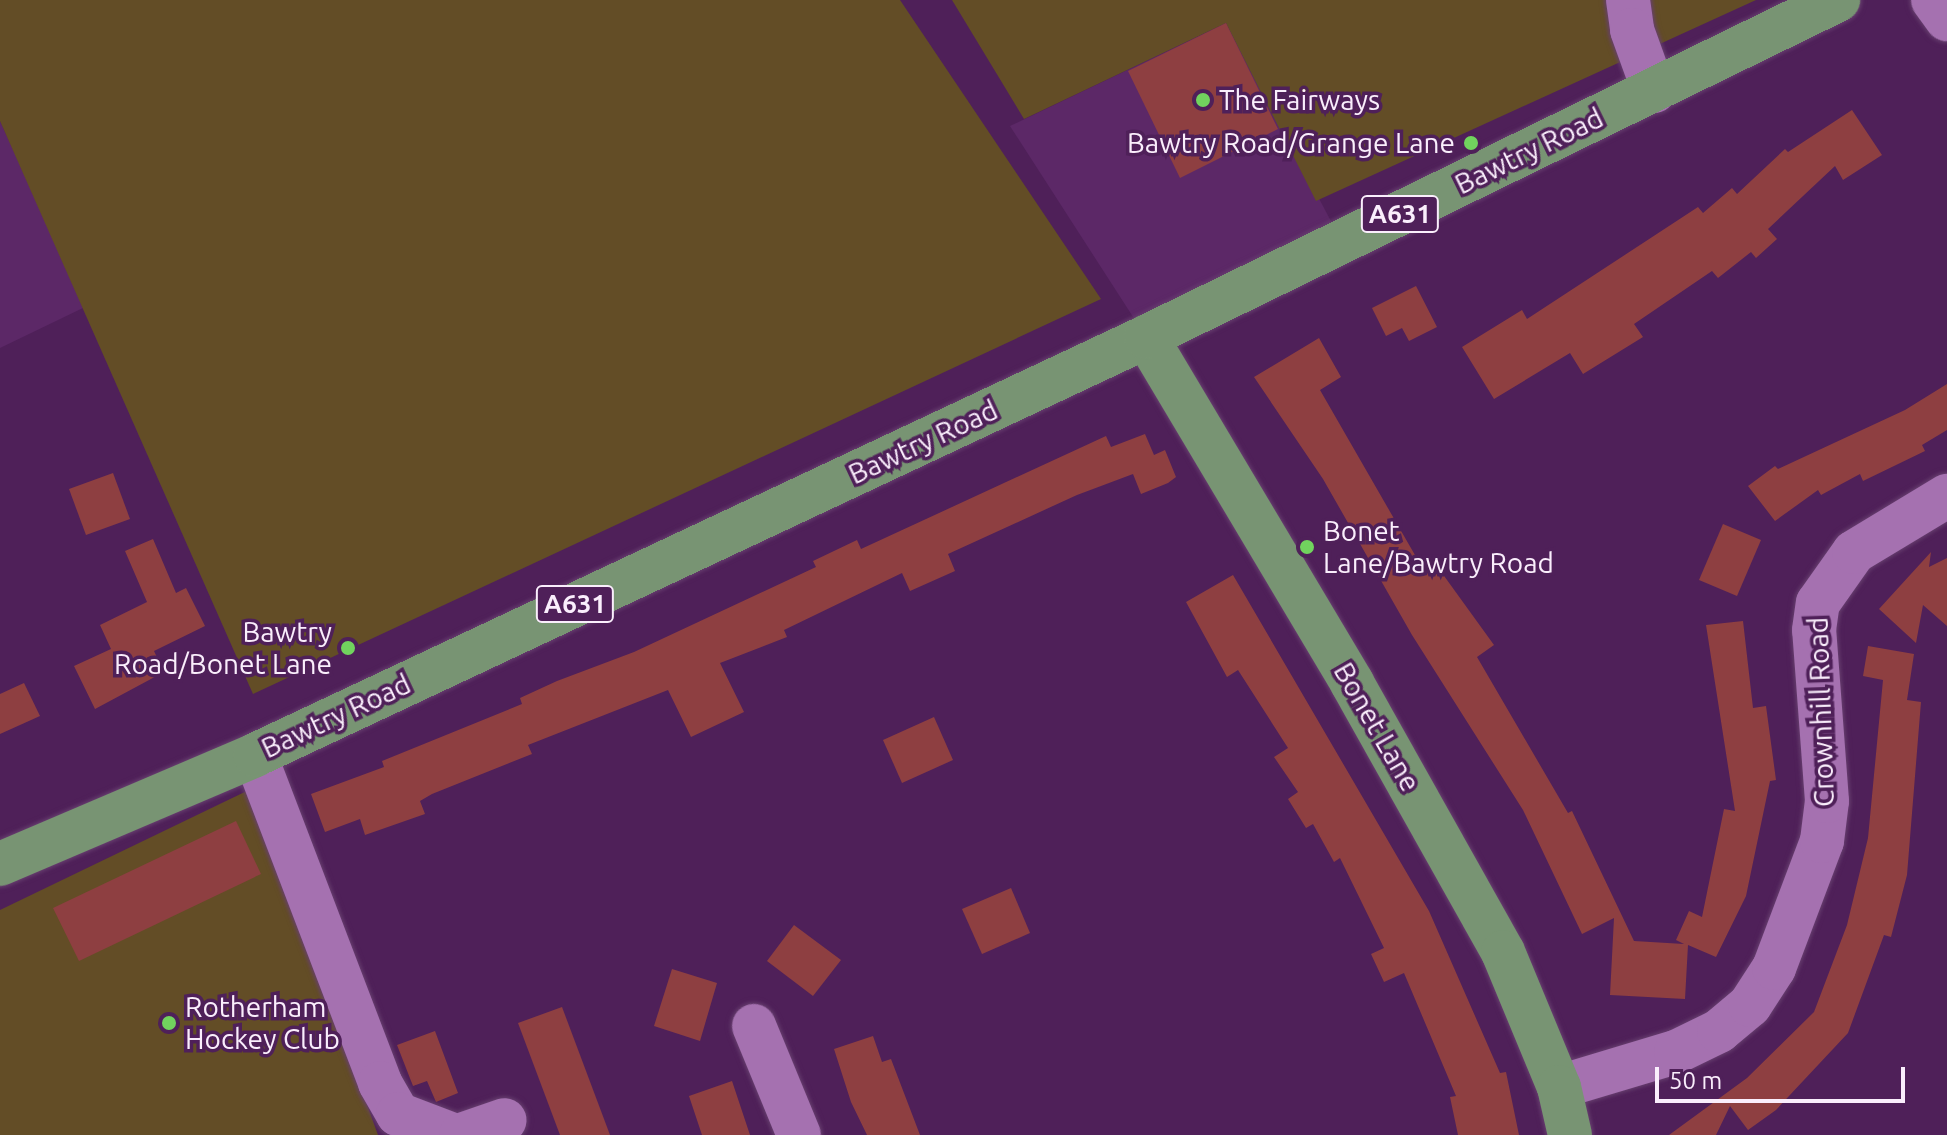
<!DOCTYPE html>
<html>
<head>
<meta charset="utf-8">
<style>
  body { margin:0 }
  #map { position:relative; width:1947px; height:1135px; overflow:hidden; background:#4f2059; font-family:Ubuntu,sans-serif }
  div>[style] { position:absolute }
  .built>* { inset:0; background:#5c2867 }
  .green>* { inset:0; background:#634d26 }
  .building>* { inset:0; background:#8e3f41 }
  .roads { filter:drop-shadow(0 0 2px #673f6f) drop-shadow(0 0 2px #673f6f) }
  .minor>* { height:44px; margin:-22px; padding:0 22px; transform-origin:22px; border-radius:22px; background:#a571b0 }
  .major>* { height:44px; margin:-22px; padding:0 22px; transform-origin:22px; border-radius:22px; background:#789473 }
  .dots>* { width:22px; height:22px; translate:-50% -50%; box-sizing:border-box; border:4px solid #4f2059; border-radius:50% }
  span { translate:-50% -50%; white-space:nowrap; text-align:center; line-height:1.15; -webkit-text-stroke:7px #4f2059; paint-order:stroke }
  .shield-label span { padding:2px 6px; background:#4f2059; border:2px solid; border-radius:6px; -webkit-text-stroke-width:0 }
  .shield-label { font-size:26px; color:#faeefc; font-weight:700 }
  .poi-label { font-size:28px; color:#faeefc }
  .left { translate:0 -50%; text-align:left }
  .right { translate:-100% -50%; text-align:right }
  .street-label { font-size:28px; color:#faeefc }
  .scale { position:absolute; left:1655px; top:1067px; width:250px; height:36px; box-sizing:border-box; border:4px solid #faeefc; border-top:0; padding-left:10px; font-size:24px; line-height:28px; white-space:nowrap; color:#faeefc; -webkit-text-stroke:6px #4f2059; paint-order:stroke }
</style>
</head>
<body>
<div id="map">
  <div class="built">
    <i style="clip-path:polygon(1226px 23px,1342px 242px,1146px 337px,1010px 126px)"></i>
    <i style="clip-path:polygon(0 121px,85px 307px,0 348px)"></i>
  </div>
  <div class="green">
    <i style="clip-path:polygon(0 0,900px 0,1101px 299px,253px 694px,0 121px)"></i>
    <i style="clip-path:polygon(952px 0,1756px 0,1316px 201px,1226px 23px,1024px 119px)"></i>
    <i style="clip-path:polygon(253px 788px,378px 1135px,0 1135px,0 910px)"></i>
  </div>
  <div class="building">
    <i style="clip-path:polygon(1226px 23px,1278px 129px,1180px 178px,1128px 71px)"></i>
    <i style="clip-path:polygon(1852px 110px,1882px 155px,1843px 180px,1835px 166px,1768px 229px,1777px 239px,1756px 258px,1751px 252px,1718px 278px,1712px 271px,1634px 324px,1643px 337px,1583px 374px,1570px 353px,1494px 399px,1462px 347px,1522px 310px,1527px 319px,1698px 207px,1703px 213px,1732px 188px,1737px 194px,1785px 149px,1788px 152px)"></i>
    <i style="clip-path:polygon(1416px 286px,1437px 327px,1409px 341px,1402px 328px,1386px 336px,1372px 308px)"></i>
    <i style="clip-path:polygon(1319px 338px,1341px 377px,1320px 390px,1423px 569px,1434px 562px,1494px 645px,1477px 657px,1568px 813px,1572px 811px,1634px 941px,1684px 944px,1676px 940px,1689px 911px,1702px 917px,1724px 809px,1735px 811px,1706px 625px,1743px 621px,1753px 708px,1766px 706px,1776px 780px,1770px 781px,1746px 896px,1716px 957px,1688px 945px,1685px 999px,1610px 995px,1614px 918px,1582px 934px,1523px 810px,1412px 635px,1323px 479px,1254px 377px)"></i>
    <i style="clip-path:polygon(1947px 384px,1947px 430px,1922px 445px,1925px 451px,1863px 481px,1860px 474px,1821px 495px,1818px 490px,1775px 521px,1748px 486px,1775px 466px,1778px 469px,1905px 410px)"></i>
    <i style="clip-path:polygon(1145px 434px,1154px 455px,1165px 450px,1176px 477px,1168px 483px,1141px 494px,1133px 474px,1077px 495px,948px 554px,955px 571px,910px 591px,902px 573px,784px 630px,787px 637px,720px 663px,744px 712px,691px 737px,668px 690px,528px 745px,532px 754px,432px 794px,420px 801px,425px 814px,365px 835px,360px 819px,325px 832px,311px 794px,384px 767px,382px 761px,522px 704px,520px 698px,557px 681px,634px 652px,816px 567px,813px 561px,857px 540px,861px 549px,1106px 436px,1111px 447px)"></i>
    <i style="clip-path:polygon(113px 473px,130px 519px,86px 535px,69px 489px)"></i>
    <i style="clip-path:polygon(1723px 524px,1761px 540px,1737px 596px,1699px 580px)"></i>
    <i style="clip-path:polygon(153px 539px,176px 593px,186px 588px,205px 626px,154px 651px,164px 672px,95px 709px,74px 666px,111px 649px,100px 625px,147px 602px,125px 551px)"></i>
    <i style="clip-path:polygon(1931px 552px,1929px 567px,1947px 558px,1947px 626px,1923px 605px,1916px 643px,1879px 609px)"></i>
    <i style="clip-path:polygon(1233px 575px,1429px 911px,1500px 1073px,1506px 1072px,1519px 1135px,1458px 1135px,1450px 1097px,1456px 1096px,1404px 973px,1384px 982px,1371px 954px,1384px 948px,1340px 858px,1334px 862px,1313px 824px,1306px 828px,1288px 799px,1298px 792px,1274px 757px,1288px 748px,1238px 670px,1227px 677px,1186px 602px)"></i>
    <i style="clip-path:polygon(1868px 646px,1914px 654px,1907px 700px,1921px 702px,1907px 875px,1891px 937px,1884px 935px,1848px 1033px,1776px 1110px,1748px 1130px,1730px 1106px,1716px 1135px,1669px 1135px,1747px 1078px,1814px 1012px,1847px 925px,1868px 838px,1883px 680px,1863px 676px)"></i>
    <i style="clip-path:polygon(24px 683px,40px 716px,0 734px,0 694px)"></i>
    <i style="clip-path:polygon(934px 717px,953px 760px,902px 783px,883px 740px)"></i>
    <i style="clip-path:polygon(236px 821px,261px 874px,79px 961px,53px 908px)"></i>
    <i style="clip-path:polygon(1011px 888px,1030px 933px,982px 954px,962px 909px)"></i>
    <i style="clip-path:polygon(794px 925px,841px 960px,813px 996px,767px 961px)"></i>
    <i style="clip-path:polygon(672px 969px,717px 983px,700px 1041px,654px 1026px)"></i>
    <i style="clip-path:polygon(562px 1007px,610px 1135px,560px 1135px,518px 1023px)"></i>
    <i style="clip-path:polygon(435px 1031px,458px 1093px,436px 1102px,427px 1081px,413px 1086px,397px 1045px)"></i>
    <i style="clip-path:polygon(873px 1036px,882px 1062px,891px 1059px,920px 1135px,867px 1135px,851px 1102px,834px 1049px)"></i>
    <i style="clip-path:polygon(732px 1081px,750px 1135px,702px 1135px,689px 1096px)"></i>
  </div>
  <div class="roads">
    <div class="minor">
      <i style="left:1628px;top:0;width:30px;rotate:82deg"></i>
      <i style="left:1632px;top:30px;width:65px;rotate:70.2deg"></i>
      <i style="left:1933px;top:0;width:24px;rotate:54deg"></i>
      <i style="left:255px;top:755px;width:351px;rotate:69.1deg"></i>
      <i style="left:380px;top:1083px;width:36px;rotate:60deg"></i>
      <i style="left:398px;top:1114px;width:59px;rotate:20.9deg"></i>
      <i style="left:754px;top:1026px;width:118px;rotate:67.6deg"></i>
      <i style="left:1559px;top:1087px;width:122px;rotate:-16.7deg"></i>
      <i style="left:1676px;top:1052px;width:48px;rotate:-26deg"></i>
      <i style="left:1719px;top:1031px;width:40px;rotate:-40deg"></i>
      <i style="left:1750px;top:1005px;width:44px;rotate:-57deg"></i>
      <i style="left:1774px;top:968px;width:136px;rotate:-69.3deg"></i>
      <i style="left:1822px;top:841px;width:40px;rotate:-82.9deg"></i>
      <i style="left:1827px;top:801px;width:171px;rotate:-94.3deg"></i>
      <i style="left:1814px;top:630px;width:27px;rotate:-82deg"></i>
      <i style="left:1818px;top:603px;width:62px;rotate:-54.8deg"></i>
      <i style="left:1854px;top:552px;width:109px;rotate:-31.1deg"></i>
      <i style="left:461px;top:1135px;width:46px;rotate:-18.8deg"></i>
    </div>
    <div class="major">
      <i style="left:1146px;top:337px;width:403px;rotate:59.2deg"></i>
      <i style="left:1352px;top:683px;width:308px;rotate:60.7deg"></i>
      <i style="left:1503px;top:952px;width:146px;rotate:67.5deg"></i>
      <i style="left:1559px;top:1087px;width:49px;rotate:77.1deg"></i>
      <i style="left:0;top:864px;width:277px;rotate:-23.1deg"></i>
      <i style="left:255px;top:755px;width:984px;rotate:-25.13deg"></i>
      <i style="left:1146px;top:337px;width:770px;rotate:-25.97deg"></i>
    </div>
  </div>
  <div class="dots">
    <i style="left:1203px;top:100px;background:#71d35e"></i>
    <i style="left:1471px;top:143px;background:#71d35e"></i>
    <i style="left:1307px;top:547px;background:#71d35e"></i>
    <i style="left:348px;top:648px;background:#71d35e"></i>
    <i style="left:169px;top:1023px;background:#71d35e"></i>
  </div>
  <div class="shield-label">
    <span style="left:1400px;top:214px">A631</span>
    <span style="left:575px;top:604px">A631</span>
  </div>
  <div class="poi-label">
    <span class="left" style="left:1219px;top:100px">The Fairways</span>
    <span class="right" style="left:1455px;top:143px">Bawtry Road/Grange Lane</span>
    <span class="left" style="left:1323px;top:547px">Bonet<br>Lane/Bawtry Road</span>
    <span class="right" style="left:332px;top:648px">Bawtry<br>Road/Bonet Lane</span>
    <span class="left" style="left:185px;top:1023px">Rotherham<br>Hockey Club</span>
  </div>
  <div class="street-label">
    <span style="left:1529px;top:151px;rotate:-26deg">Bawtry Road</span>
    <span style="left:923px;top:442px;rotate:-25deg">Bawtry Road</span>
    <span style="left:1821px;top:712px;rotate:-92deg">Crownhill Road</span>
    <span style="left:336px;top:716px;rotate:-25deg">Bawtry Road</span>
    <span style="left:1377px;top:727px;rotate:60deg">Bonet Lane</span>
  </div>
  <div class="scale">50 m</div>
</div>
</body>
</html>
